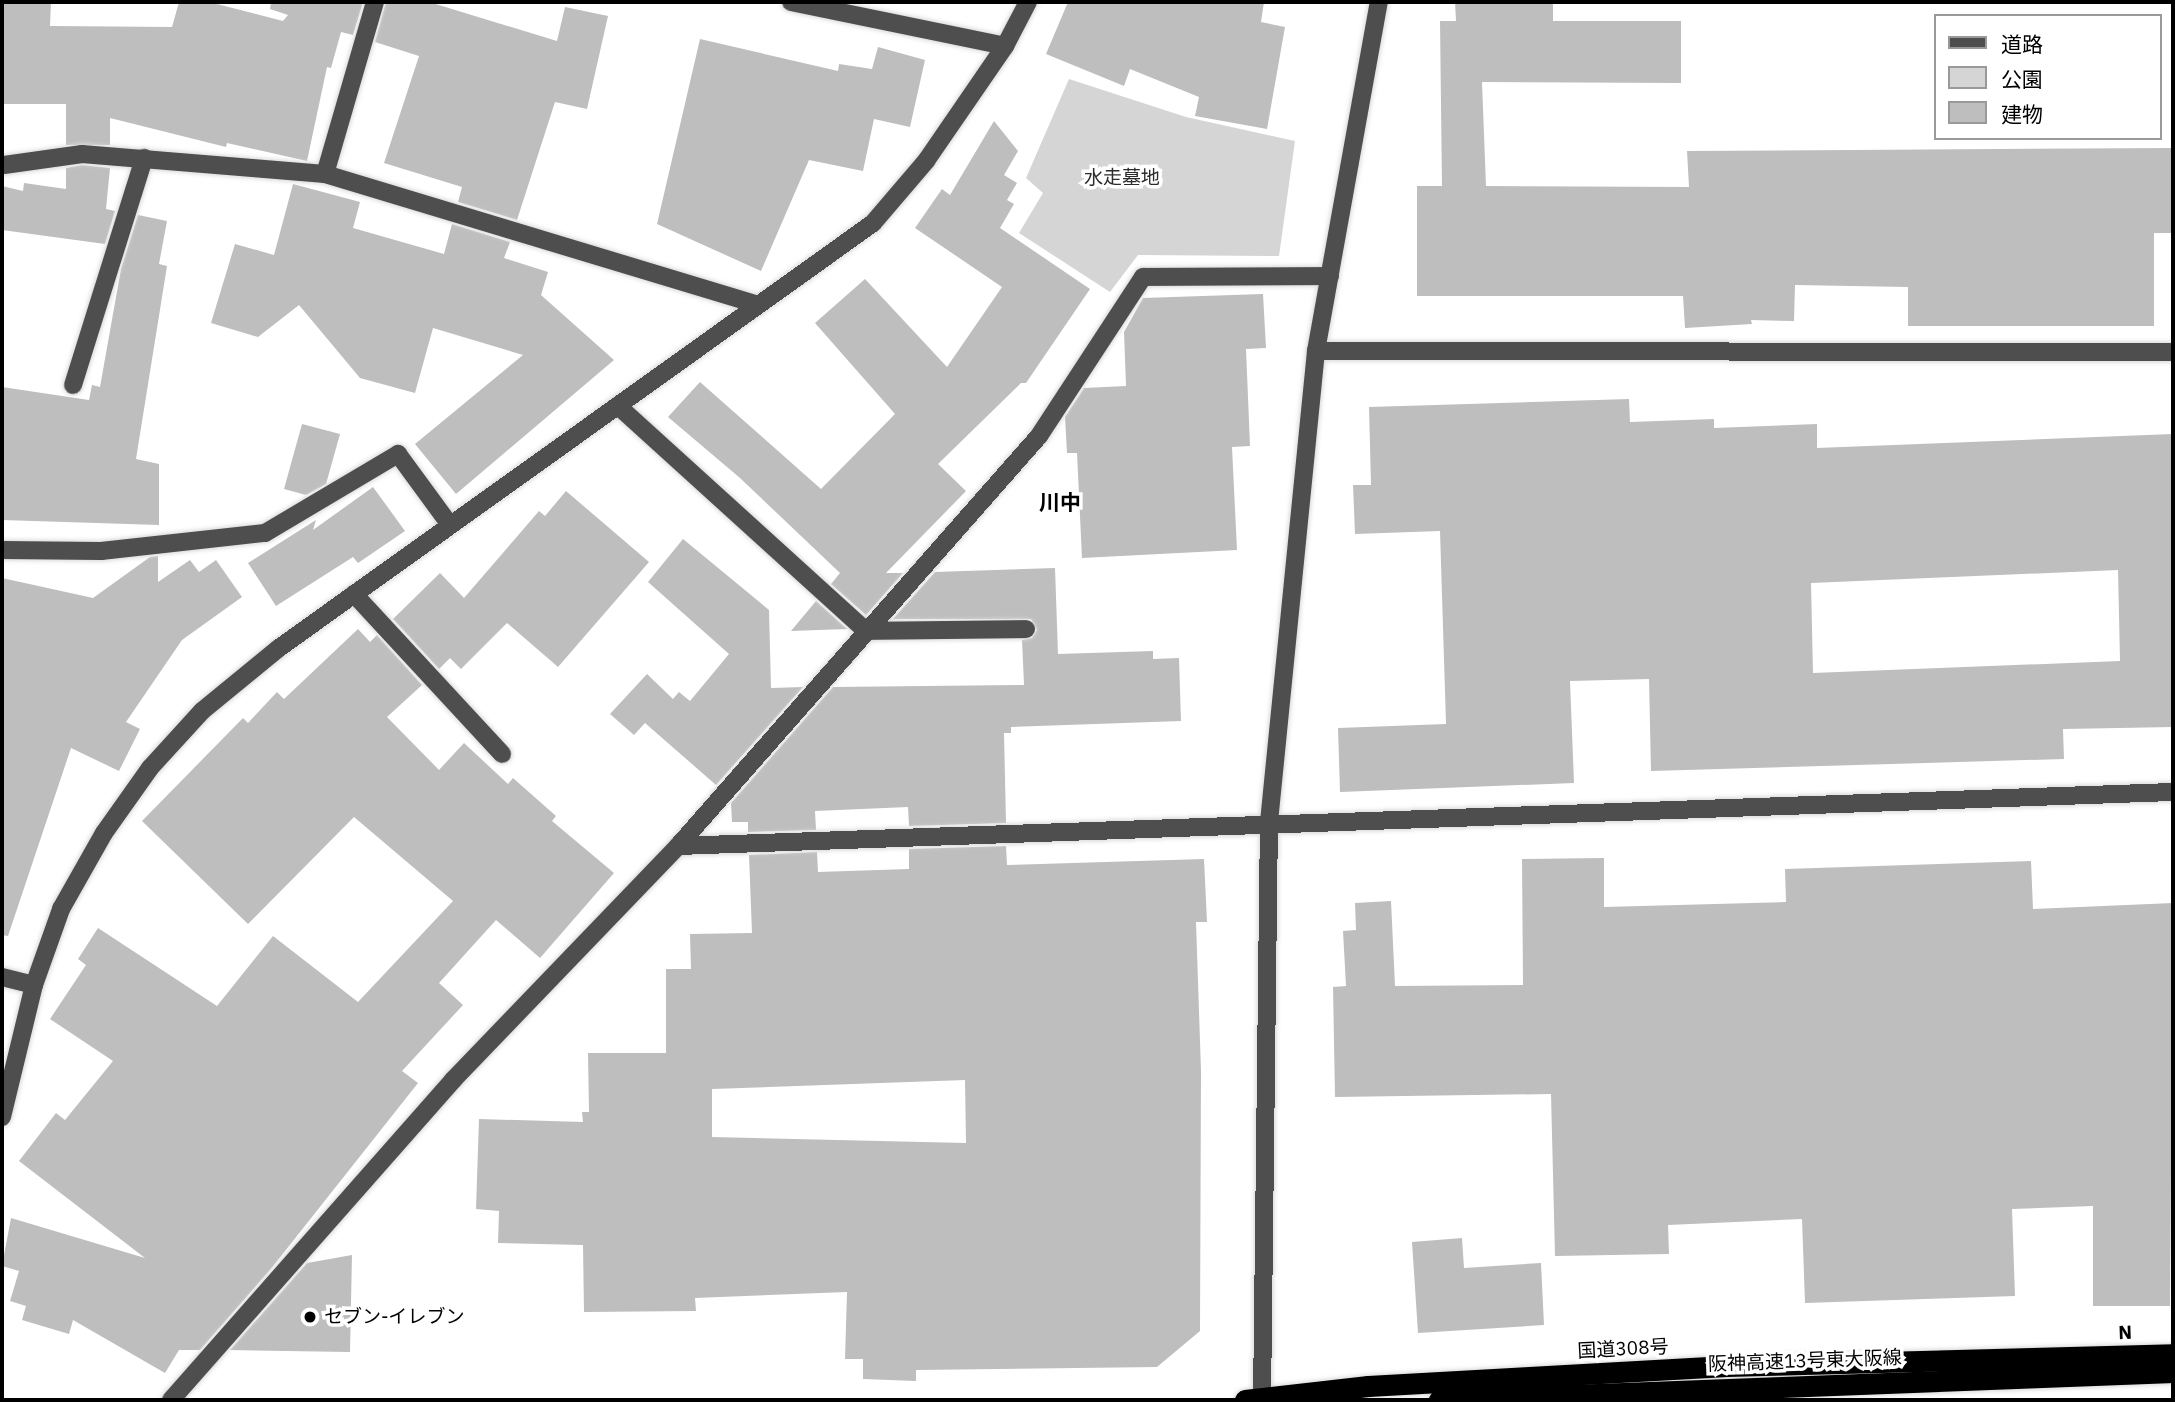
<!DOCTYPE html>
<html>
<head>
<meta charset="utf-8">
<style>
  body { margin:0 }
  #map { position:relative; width:2175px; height:1402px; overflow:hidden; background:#fff; font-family:"IBM Plex Sans","Noto Sans JP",sans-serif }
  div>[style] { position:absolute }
  .green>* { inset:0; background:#d5d5d5 }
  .building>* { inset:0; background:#bebebe }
  .roads { filter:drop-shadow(0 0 2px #dbdbdb) drop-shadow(0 0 2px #dbdbdb) }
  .minor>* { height:18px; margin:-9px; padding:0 9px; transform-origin:9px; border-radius:9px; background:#4e4e4e }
  .highway>* { height:21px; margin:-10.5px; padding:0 10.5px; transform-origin:10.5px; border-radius:10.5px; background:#000 }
  .dots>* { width:19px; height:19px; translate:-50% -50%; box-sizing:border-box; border:4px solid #fff; border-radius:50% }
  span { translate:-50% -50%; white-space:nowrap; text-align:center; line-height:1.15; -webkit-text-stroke:7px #fff; paint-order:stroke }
  .park-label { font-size:19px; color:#2c2c2c }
  .poi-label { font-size:19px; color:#000 }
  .left { translate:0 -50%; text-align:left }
  .street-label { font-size:19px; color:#000 }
  .neighbourhood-label { font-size:21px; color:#000; font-weight:700 }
  .frame { position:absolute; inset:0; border:4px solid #000; pointer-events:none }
  .legend { position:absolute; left:1934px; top:14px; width:228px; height:126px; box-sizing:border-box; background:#fff; border:2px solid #999; margin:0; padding:9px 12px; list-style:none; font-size:21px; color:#000 }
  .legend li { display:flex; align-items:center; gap:14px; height:35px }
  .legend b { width:35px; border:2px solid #999 }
  .north { position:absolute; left:2091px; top:1318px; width:70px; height:70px; -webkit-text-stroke:5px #fff; paint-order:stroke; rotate:358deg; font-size:19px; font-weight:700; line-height:28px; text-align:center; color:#000 }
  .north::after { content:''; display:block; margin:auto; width:24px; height:32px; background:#000; clip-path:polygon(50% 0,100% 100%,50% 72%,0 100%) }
</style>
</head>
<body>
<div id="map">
  <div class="green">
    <i style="clip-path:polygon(1069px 79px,1186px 117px,1295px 141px,1279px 256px,1138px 255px,1110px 292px,1019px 233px,1043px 193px,1026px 178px)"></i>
  </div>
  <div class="building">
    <i style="clip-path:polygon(2px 2px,51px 2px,50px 26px,172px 27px,179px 2px,209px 2px,283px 21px,288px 15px,270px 9px,271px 2px,363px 2px,353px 35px,341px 32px,331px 68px,327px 67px,307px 161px,227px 143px,226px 147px,110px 118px,110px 145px,66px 145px,66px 104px,2px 104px)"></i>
    <i style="clip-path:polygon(386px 2px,429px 2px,557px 41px,565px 7px,608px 16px,587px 109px,555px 102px,517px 220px,458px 202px,462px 187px,384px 163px,419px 56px,375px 42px)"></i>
    <i style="clip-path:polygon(1068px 2px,1264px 2px,1261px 22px,1285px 27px,1267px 129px,1195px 116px,1199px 97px,1130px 69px,1124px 86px,1046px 54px)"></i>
    <i style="clip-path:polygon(1455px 2px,1553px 2px,1553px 21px,1681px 21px,1681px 83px,1482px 82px,1486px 186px,1689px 187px,1687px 151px,2172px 148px,2172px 233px,2154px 233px,2154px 326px,1908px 326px,1908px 287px,1795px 285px,1794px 321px,1751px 320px,1752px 324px,1685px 328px,1683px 296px,1417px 296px,1417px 186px,1442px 186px,1440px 21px,1456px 21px)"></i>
    <i style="clip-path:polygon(700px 39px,838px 71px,839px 64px,872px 69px,878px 47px,925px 60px,910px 127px,874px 119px,863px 171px,809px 160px,761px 271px,657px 224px)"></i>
    <i style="clip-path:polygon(994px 121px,1018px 151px,1004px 175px,1017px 183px,1007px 200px,1014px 204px,1000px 228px,1090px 289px,1026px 383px,1021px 383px,938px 464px,966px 491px,886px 573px,903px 573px,866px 615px,831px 584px,840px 573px,740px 478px,668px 417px,700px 382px,821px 489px,895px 414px,815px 323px,865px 279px,947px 367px,1002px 287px,915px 228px,942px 189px,950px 195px)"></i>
    <i style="clip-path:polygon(82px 165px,110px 168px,106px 209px,115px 211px,105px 244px,2px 230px,2px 186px,23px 191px,24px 183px,66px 189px,66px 168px)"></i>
    <i style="clip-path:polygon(293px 184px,360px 202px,353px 228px,444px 254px,452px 224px,510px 242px,504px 258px,548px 272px,541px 295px,614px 360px,456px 494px,415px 444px,523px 355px,433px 328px,415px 393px,360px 378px,299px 305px,258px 337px,211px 323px,235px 244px,274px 255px)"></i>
    <i style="clip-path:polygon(138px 215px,167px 221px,159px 264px,167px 266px,136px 459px,159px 464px,159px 525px,2px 520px,2px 387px,89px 400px,92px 385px,100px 387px,121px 269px)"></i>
    <i style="clip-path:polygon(1263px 294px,1266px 348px,1246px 349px,1250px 446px,1232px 447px,1237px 550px,1082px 558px,1077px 453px,1067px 453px,1065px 417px,1084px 388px,1126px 386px,1124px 332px,1143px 298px)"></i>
    <i style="clip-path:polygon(evenodd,1629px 399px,1630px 422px,1714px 419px,1714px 428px,1817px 424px,1817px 448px,2173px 434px,2173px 727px,2063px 729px,2064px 759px,1651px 771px,1649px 679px,1570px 681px,1574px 783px,1340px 792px,1338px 728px,1446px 724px,1440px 531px,1355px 534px,1353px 485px,1371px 485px,1369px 407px,1629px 399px,2118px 570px,2120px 661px,1813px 673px,1811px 583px,2118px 570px)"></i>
    <i style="clip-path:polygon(302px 424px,340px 434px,326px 484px,306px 495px,284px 489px)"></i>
    <i style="clip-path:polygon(373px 487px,405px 531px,358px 563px,353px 557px,276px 606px,248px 563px,316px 520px,313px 530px)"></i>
    <i style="clip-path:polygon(566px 491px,649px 562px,558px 667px,507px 623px,461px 669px,450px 658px,439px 669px,393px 619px,440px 573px,464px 598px,539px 511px,545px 516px)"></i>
    <i style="clip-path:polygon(683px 539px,769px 610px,771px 688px,803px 687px,716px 785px,645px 723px,634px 735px,610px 714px,647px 674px,673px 699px,679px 692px,690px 701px,729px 654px,648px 582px)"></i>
    <i style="clip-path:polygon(158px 556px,158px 582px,190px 560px,199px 572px,216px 560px,242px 597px,182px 640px,126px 722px,140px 729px,119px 771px,71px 748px,8px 936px,2px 935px,2px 578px,93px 598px,150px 557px)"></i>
    <i style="clip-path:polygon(1055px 568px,1058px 654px,1153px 651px,1153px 659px,1179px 658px,1181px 721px,1011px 727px,1011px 733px,1004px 733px,1006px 823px,909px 826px,908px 807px,815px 811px,816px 830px,748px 832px,748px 822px,732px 822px,731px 803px,833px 687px,1024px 685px,1022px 640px,1032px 638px,1037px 630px,1031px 619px,893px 619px,935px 572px)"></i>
    <i style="clip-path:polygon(816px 601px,847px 629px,791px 631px)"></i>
    <i style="clip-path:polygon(358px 629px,370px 642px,377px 635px,422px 685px,387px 717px,439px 770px,464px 743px,508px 784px,513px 778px,556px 816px,552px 821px,614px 873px,540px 958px,496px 920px,439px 983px,463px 1005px,402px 1071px,418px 1083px,270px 1270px,200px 1350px,179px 1350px,165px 1373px,73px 1320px,69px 1334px,22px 1320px,26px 1306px,10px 1301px,19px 1271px,2px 1266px,11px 1218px,145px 1258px,19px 1161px,56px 1113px,65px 1120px,113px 1061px,50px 1019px,86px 965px,78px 959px,98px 928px,217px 1006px,273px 936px,358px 1002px,453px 901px,354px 817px,248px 924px,142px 821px,243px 718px,248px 723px,277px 692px,284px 699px)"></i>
    <i style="clip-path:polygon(evenodd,1006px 846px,1007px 865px,1204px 859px,1207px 922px,1196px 922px,1201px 1071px,1200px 1331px,1157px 1367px,916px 1370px,916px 1381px,863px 1379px,863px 1359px,845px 1359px,847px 1292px,695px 1298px,696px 1311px,584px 1312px,583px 1245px,498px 1243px,499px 1211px,476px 1209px,479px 1119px,583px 1122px,582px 1112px,589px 1112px,588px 1053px,666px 1053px,666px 969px,691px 969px,690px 934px,752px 933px,749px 855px,817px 852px,818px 872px,909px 869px,909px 849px,1006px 846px,965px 1080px,966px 1143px,712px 1137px,712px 1089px,965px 1080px)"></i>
    <i style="clip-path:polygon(1604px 858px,1604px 907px,1786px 902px,1785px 869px,2031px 861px,2033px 909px,2173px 903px,2170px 1306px,2093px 1306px,2093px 1206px,2012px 1209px,2015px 1296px,1805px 1303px,1802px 1219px,1668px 1225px,1669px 1254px,1555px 1256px,1551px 1094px,1335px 1097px,1333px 987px,1346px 986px,1343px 931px,1356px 930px,1355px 903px,1391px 901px,1395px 986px,1523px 985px,1522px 859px)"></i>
    <i style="clip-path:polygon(1462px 1238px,1464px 1268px,1541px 1263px,1544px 1325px,1418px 1333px,1412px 1242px)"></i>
    <i style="clip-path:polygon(352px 1255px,350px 1352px,230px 1350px,307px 1263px)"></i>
  </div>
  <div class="roads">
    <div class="minor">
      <i style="left:375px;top:2px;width:179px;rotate:106.2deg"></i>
      <i style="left:325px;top:174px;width:452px;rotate:16.8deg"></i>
      <i style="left:791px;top:2px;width:218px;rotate:11.6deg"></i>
      <i style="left:4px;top:165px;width:79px;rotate:-8deg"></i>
      <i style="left:82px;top:154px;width:244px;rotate:4.7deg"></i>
      <i style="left:1316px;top:351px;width:857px;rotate:0.07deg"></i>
      <i style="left:73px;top:385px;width:238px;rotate:-72.6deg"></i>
      <i style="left:618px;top:406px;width:335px;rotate:42.2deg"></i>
      <i style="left:866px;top:631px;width:160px;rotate:-0.7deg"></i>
      <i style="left:2px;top:550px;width:99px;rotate:0.6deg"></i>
      <i style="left:101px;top:551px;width:165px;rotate:-6.3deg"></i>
      <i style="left:265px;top:533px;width:155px;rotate:-30.7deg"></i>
      <i style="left:398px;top:454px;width:88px;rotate:53.8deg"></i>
      <i style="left:354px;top:594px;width:218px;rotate:47.2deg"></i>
      <i style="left:678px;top:846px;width:1496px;rotate:-2.07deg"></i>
      <i style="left:2px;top:977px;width:33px;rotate:14deg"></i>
      <i style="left:2px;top:1117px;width:136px;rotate:-76.4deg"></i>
      <i style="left:34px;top:985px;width:81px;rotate:-70.4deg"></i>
      <i style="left:61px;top:909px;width:87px;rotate:-60.5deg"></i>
      <i style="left:104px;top:833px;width:80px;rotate:-54.7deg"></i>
      <i style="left:150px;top:768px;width:77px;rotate:-47.6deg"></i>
      <i style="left:202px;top:711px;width:99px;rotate:-39.3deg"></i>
      <i style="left:279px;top:648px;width:730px;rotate:-35.58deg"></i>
      <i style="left:873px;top:223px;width:82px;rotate:-49.5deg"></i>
      <i style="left:926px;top:161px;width:140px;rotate:-55.5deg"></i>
      <i style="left:1005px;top:46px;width:50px;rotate:-62.4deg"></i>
      <i style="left:171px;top:1400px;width:427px;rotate:-48.6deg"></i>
      <i style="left:453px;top:1080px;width:325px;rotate:-46.1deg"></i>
      <i style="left:678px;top:846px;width:546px;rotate:-48.64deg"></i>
      <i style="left:1039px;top:436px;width:190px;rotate:-56.8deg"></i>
      <i style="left:1143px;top:277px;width:187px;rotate:-0.3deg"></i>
      <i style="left:1262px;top:1400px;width:578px;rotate:-89.31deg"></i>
      <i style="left:1269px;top:822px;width:473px;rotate:-84.3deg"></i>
      <i style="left:1316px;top:351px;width:355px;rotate:-79.8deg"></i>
    </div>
    <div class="highway">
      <i style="left:1245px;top:1400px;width:124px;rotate:-6.5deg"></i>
      <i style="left:1368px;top:1386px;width:359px;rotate:-3.2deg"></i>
      <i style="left:1726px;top:1366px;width:447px;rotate:-1.5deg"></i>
      <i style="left:1439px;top:1400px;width:735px;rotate:-2.18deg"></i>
    </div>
  </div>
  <div class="dots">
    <i style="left:310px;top:1317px;background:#000"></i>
  </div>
  <div class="park-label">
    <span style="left:1122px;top:178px">水走墓地</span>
  </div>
  <div class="poi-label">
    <span class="left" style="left:324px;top:1317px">セブン-イレブン</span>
  </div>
  <div class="street-label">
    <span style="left:1623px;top:1349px;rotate:-3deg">国道308号</span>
    <span style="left:1805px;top:1361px;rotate:-2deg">阪神高速13号東大阪線</span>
  </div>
  <div class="neighbourhood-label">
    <span style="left:1060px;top:502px">川中</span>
  </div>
  <div class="frame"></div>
  <ul class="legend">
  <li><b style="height:9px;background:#4e4e4e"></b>道路</li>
  <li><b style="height:19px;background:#d5d5d5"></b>公園</li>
  <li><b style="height:19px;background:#bebebe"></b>建物</li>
  </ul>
  <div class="north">N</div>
</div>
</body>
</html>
